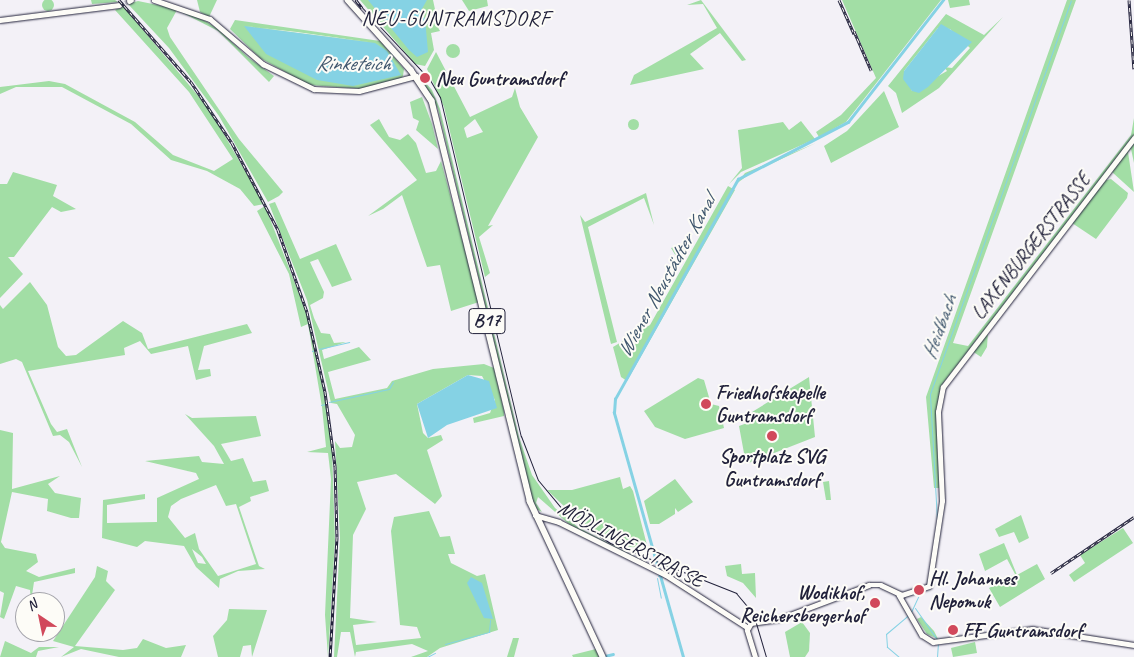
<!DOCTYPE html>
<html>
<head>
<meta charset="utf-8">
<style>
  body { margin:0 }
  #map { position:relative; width:1134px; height:657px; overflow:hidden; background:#f3f1f7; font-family:Caveat,sans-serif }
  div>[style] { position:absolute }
  .green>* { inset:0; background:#a2dea5 }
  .round { border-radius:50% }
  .water>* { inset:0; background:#85d2e4 }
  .stream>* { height:1px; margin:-0.5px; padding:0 0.5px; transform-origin:0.5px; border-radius:0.5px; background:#85d2e4 }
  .canal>* { height:2.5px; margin:-1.25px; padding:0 1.25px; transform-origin:1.25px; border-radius:1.25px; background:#85d2e4 }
  .secondary-tunnel>* { height:4.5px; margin-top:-2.25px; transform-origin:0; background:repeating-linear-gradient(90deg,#c9c8d1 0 4.5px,transparent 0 6.5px) }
  .roads { filter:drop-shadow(0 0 1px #22223b) drop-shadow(0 0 1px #22223b) }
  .secondary>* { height:4.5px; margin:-2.25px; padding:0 2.25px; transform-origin:2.25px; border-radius:2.25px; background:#fdfcf7 }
  .primary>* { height:5.5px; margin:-2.75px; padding:0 2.75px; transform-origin:2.75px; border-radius:2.75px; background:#fdfcf7 }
  .tram>* { height:1px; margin:-0.5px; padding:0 0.5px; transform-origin:0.5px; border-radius:0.5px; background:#22223b }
  .rail>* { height:3px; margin-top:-1.5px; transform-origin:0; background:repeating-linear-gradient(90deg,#fdfcf7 0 4px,#22223b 0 8px); box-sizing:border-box; border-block:1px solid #22223b }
  .dots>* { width:14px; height:14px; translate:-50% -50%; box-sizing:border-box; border:2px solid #fdfcf7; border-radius:50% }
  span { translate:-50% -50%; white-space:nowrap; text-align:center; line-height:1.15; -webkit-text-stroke:4px #fdfcf7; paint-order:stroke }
  .shield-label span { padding:1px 4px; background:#fdfcf7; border:1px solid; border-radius:4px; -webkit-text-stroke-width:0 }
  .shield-label { font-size:19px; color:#22223b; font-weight:700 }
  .poi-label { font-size:20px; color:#22223b; font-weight:700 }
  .left { translate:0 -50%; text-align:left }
  .right { translate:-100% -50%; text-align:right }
  .street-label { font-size:20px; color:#22223b }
  .neighbourhood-label { font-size:21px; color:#22223b; letter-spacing:1px }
  .water-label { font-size:21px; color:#40576e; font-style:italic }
  .north { position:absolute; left:15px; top:592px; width:50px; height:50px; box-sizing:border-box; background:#fdfcf7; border:1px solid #a5a5ac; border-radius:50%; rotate:326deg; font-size:14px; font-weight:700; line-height:20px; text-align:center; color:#22223b }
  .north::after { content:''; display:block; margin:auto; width:18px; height:22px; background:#d1495b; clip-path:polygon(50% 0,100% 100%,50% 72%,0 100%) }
</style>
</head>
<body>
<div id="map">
  <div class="green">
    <i class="round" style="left:42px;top:-1px;width:12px;height:12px"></i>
    <i style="clip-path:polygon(91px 0,115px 0,118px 2px,92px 4px)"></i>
    <i style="clip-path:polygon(197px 0,217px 0,209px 17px,200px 12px)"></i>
    <i style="clip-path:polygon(360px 0,433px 0,436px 14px,431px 15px,440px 31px,431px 33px,434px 50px,425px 66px,415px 64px)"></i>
    <i style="clip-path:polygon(462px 0,487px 0,488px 6px,469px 11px)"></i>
    <i style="clip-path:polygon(701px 0,746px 60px,742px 61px,720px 33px,690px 54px,704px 69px,630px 85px,634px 75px,717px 28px,703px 4px,687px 5px)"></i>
    <i style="clip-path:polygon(842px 0,941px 0,846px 122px,819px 137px,816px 132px,841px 115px,876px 78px)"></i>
    <i style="clip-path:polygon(948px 0,969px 0,970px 5px,950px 8px)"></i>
    <i style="clip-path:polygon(1067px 0,1076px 0,953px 343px,968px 346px,1131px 135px,1134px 118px,1134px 136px,941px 386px,937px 412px,940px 488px,934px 488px,926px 397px)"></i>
    <i style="clip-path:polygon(138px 1px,182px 10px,207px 22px,219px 30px,249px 58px,274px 76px,269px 82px,218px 31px,177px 10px,167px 28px,170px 37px,239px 139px,283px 192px,279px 196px,268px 202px,219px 116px,169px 48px,128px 4px)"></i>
    <i style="clip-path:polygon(123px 6px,210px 110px,264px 204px,254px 206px,240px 189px,207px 171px,171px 160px,131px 124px,62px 87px,16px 87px,0 94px,0 87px,49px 81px,65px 84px,135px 122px,173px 155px,214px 171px,233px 159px,189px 92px,115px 10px)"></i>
    <i style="clip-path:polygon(evenodd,946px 14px,984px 35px,1003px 17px,939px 88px,902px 113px,896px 93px,888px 86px,946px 14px,938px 28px,950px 29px,970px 48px,952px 68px,944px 67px,947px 71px,912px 91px,904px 71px,938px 28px)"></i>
    <i style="clip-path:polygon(evenodd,235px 20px,380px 41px,404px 69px,403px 76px,399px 81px,364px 89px,309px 85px,260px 58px,230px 29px,235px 20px,244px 26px,297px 32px,375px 43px,244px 26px)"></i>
    <i class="round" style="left:446px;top:44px;width:14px;height:14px"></i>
    <i style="clip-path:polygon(evenodd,436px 52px,470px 117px,512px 97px,515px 88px,520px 107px,538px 137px,488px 226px,493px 225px,479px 237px,490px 273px,485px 277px,444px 107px,427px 69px,436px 52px,475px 119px,483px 132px,467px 138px,464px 128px,475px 119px)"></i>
    <i style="clip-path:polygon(419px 75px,432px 90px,440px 109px,519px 437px,532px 475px,555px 508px,579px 528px,657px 568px,570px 525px,538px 497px,536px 503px,542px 512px,534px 508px,438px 109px)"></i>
    <i style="clip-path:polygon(884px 91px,899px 127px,831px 163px,824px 146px,847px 131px)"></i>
    <i style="clip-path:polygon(422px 97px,432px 124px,438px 149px,416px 130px,419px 121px,413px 118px,410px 102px)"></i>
    <i class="round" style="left:627.5px;top:118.5px;width:11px;height:11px"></i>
    <i style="clip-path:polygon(379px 119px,389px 137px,400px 140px,408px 134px,416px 143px,426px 173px,436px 171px,441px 161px,479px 302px,451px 311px,440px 265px,427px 267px,402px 195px,383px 209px,368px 216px,417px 180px,370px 125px)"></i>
    <i style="clip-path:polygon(801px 121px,815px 139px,741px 172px,729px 184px,742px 168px,738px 130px,783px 122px,789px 130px)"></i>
    <i style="clip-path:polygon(1134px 141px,1134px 163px,1131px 149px,1128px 152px,1134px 192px,1112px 172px)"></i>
    <i style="clip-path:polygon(816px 143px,751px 173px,736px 184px,745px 173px)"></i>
    <i style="clip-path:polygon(13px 172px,57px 185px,53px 196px,76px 209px,61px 212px,52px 207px,14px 257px,8px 257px,23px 274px,0 298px,0 184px,7px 184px)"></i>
    <i style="clip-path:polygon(1111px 179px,1128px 193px,1127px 198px,1096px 239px,1072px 223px,988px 332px,987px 347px,981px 357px,972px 351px,1102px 181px)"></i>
    <i style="clip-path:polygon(728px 186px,735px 190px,627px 381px,621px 377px,613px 347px,650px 325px)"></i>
    <i style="clip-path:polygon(646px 193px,654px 225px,644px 198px,588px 227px,617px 342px,611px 344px,580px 215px,585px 222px)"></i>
    <i style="clip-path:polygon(275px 202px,300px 259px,336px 244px,352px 280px,332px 287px,318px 259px,310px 262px,324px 292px,323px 298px,310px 305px,314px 318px,321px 333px,330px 334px,334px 343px,346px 342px,322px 350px,324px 359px,359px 347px,371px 360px,328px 372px,335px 399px,387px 388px,392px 381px,433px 369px,484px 364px,494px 368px,504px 411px,504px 416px,474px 423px,473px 418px,490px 413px,495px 400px,482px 376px,468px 375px,417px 404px,423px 433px,428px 438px,441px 435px,443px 440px,427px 450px,442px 496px,435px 504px,396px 474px,357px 482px,366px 509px,353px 535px,350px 618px,377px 622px,353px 625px,356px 645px,421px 638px,417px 627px,400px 625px,391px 531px,394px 517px,429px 511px,440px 537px,450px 536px,455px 554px,448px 554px,451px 563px,477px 576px,485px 574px,498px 630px,440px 648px,427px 657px,411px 657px,428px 651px,412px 644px,356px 652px,355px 657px,350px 632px,341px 632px,337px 657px,334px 657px,340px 538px,335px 441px,340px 448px,352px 447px,355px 435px,337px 404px,331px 403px,307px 300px,269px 204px)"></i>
    <i style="clip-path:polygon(265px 206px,305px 309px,311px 330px,324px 393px,332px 448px,335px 540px,328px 657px,325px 615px,331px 479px,328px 453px,307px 452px,326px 447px,322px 407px,308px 324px,301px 327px,289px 274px,257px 211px)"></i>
    <i style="clip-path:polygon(690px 242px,679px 261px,671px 248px)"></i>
    <i style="clip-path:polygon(30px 282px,47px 305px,58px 347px,66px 356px,76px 355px,123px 321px,142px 333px,148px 349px,247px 324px,252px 333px,204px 346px,198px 370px,210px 369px,211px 376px,196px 380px,188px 346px,151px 354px,140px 341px,124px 348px,125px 355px,28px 371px,51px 424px,57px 432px,67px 429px,82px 467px,69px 442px,60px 435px,53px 436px,22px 362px,16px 359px,0 364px,0 305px,3px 309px)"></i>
    <i style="clip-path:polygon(809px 377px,815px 437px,746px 464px,739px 426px,755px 420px,752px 412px)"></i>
    <i style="clip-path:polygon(698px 378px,704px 380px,711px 404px,719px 406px,724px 428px,685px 439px,655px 427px,644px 411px)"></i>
    <i style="clip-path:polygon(evenodd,185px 414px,192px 418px,256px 416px,261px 436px,221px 444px,231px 461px,243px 458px,253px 482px,266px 480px,269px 491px,250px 497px,251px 501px,239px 507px,259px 566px,265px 569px,238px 571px,220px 579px,219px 588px,196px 567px,184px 546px,145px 541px,137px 547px,102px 538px,103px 500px,145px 494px,145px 499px,107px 505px,107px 523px,157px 522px,157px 498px,199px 479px,196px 473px,145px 461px,199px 456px,202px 462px,224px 464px,214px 446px,185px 414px,216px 485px,226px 506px,236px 504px,256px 564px,218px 576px,199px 549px,195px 533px,185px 538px,168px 517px,171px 506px,181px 499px,216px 485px,185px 414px,192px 549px,202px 557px,206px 564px,198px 563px,192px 549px)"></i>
    <i style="clip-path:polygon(0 430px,13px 433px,12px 489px,60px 476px,48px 484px,55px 493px,81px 498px,79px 518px,71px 518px,47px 511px,48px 499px,12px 492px,1px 542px,5px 548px,36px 554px,38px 562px,26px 571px,39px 577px,75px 568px,75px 573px,34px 582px,31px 602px,30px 590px,16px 586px,4px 619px,0 617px,4px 593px,0 591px)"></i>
    <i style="clip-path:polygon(620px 477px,623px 489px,630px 486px,633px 491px,648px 549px,624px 546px,585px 526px,547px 490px,572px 490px)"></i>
    <i style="clip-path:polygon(675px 479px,693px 502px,678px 512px,675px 508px,675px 514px,659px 524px,650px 524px,644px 501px)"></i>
    <i style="clip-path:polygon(829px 481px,831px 500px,826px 500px,823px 482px)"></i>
    <i style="clip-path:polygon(1021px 515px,1029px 538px,1019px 543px,1014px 532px,999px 537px,995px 529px)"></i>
    <i style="clip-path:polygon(1123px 528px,1133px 543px,1074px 582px,1069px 575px,1085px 563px,1080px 555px)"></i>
    <i style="clip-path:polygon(1004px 543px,1017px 575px,1037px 564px,1045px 579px,1000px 607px,989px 588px,1015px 574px,1007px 559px,985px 571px,979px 554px)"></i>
    <i style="clip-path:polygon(741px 564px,742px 574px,755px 573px,756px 598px,743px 583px,727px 576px,725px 566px)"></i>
    <i style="clip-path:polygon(97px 566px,108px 571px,106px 581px,115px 590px,75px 646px,123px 650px,137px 648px,143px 639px,166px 648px,186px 645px,181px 657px,119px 657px,81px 649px,61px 657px,74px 647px,53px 641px,95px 577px)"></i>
    <i style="clip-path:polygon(229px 609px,267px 610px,252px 657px,251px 645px,243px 646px,240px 657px,218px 657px,213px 636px,227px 620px)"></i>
    <i style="clip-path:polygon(921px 617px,934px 631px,938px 639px,927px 634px,917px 619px)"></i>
    <i style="clip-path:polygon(802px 622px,810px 633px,809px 651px,805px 657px,790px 657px,785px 632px)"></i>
    <i style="clip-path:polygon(513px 638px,519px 638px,514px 657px,507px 657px)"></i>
    <i style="clip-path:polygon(5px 641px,31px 653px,39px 647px,59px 647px,38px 651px,36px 657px,0 657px)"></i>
    <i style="clip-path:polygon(975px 642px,977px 653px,953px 657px,951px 648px)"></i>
    <i style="clip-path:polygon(596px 649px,599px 657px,573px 657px,572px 655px)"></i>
  </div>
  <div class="water">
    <i style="clip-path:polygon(368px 0,427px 0,419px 14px,425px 18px,428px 52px,417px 57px,409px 50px)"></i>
    <i style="clip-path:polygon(941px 24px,972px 42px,928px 87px,919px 93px,912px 91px,903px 79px,904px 71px)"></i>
    <i style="clip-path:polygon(244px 26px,375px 43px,387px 51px,401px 75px,353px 86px,317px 80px,266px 54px)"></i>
    <i style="clip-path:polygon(468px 375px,489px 381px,497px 408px,447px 425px,428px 438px,417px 404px)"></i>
    <i style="clip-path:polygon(471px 577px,482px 583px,493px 619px,484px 618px,467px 583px)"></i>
  </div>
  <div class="stream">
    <i style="left:319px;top:349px;width:31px;rotate:-13deg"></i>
    <i style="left:312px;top:351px;width:3px;rotate:-18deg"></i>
    <i style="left:329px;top:402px;width:61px;rotate:-12.2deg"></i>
    <i style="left:389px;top:389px;width:8px;rotate:-60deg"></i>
    <i style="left:321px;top:405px;width:4px;rotate:-14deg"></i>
    <i style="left:937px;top:520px;width:126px;rotate:-93.2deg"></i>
    <i style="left:930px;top:394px;width:418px;rotate:-70.3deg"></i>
    <i style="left:658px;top:576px;width:1px;rotate:-45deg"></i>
    <i style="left:657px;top:578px;width:20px;rotate:79deg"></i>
    <i style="left:915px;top:608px;width:38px;rotate:55deg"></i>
    <i style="left:911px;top:612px;width:23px;rotate:-65deg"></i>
    <i style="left:445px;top:644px;width:46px;rotate:-15.3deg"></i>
    <i style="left:489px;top:632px;width:12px;rotate:-85deg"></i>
    <i style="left:427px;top:657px;width:9px;rotate:-27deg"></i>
    <i style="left:899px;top:657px;width:16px;rotate:-140deg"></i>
    <i style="left:887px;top:647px;width:13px;rotate:-94deg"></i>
    <i style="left:886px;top:634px;width:30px;rotate:-40deg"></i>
    <i style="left:937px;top:657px;width:14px;rotate:-86deg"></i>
  </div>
  <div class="canal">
    <i style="left:605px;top:656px;width:8px;rotate:-14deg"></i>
    <i style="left:683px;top:657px;width:254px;rotate:-105.8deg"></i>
    <i style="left:614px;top:413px;width:14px;rotate:-86deg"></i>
    <i style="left:615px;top:399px;width:252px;rotate:-60.8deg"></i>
    <i style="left:738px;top:179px;width:124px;rotate:-27.4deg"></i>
    <i style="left:848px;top:122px;width:155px;rotate:-52.1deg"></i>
  </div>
  <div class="secondary-tunnel">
    <i style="left:119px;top:5px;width:11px;rotate:-22deg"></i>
  </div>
  <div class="roads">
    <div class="secondary">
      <i style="left:154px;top:0;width:59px;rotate:18.7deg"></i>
      <i style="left:210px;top:19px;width:70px;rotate:40.3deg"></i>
      <i style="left:263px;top:64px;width:57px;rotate:26.1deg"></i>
      <i style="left:314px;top:89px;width:45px;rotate:2.5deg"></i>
      <i style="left:359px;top:91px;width:59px;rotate:-14.7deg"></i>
      <i style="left:129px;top:1px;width:2px;rotate:-27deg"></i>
      <i style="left:0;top:20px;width:120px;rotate:-7.2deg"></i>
      <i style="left:535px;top:515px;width:25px;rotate:16deg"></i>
      <i style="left:559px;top:522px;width:119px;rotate:26.4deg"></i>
      <i style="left:666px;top:575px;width:96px;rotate:32.7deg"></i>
      <i style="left:899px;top:595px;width:46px;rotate:60.1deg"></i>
      <i style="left:922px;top:635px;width:13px;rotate:32deg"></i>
      <i style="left:933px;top:642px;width:100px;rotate:-7.5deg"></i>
      <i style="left:1032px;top:629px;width:103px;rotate:8.9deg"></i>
      <i style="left:755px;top:657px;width:28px;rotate:-107deg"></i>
      <i style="left:747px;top:630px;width:8px;rotate:-60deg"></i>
      <i style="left:751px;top:623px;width:28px;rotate:-8deg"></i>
      <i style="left:779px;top:619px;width:96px;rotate:-20.7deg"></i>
      <i style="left:869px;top:585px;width:12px"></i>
      <i style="left:881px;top:585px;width:23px;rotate:25deg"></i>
      <i style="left:902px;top:595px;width:28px;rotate:-18deg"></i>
      <i style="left:929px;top:586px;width:86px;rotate:-81.3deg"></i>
      <i style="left:942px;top:501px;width:89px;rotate:-92.6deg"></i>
      <i style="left:938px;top:412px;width:25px;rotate:-79deg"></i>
      <i style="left:943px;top:387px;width:314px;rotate:-52.5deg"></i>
    </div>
    <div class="primary">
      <i style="left:348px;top:0;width:94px;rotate:48deg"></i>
      <i style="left:411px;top:70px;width:37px;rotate:56deg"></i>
      <i style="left:432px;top:101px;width:412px;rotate:76.2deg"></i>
      <i style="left:530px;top:501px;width:172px;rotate:64.9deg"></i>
    </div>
  </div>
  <div class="tram">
    <i style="left:355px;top:0;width:110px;rotate:46.8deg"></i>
    <i style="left:430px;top:80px;width:20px;rotate:60deg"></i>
    <i style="left:440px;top:97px;width:349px;rotate:76.6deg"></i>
    <i style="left:521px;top:436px;width:47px;rotate:68.9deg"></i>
    <i style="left:538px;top:480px;width:47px;rotate:50.2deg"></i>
    <i style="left:568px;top:516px;width:50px;rotate:32.7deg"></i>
    <i style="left:610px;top:543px;width:136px;rotate:21.6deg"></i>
    <i style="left:736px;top:593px;width:26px;rotate:50deg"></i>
    <i style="left:753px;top:613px;width:46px;rotate:73.5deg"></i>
  </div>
  <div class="rail">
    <i style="left:119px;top:0;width:109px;rotate:48.7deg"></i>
    <i style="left:191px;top:82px;width:73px;rotate:56.1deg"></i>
    <i style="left:232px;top:143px;width:98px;rotate:62.1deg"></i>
    <i style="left:278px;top:230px;width:87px;rotate:70.5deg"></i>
    <i style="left:307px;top:312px;width:82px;rotate:77.3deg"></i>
    <i style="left:325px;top:392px;width:75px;rotate:82.3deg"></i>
    <i style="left:335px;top:466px;width:71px;rotate:88.4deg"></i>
    <i style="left:337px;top:537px;width:120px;rotate:93.3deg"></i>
    <i style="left:356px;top:0;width:10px;rotate:53deg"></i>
    <i style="left:839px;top:0;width:37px;rotate:66deg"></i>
    <i style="left:1129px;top:0;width:69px;rotate:85.9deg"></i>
    <i style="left:854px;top:31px;width:43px;rotate:66.4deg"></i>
    <i style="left:1051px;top:573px;width:100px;rotate:-34deg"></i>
  </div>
  <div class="dots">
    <i style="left:425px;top:78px;background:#d1495b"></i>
    <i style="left:706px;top:404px;background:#d1495b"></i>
    <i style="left:772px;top:436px;background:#d1495b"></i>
    <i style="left:919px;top:590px;background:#d1495b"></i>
    <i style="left:875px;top:603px;background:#d1495b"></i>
    <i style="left:953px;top:630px;background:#d1495b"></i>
  </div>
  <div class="shield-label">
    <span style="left:487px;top:321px">B17</span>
  </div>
  <div class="poi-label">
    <span class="left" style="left:436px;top:78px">Neu Guntramsdorf</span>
    <span class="left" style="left:716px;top:404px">Friedhofskapelle<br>Guntramsdorf</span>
    <span style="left:772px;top:468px">Sportplatz SVG<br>Guntramsdorf</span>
    <span class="left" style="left:929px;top:590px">Hl. Johannes<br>Nepomuk</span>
    <span class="right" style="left:865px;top:604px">Wodikhof,<br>Reichersbergerhof</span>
    <span class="left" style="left:963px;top:630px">FF Guntramsdorf</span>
  </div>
  <div class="street-label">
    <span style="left:1031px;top:246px;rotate:-52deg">LAXENBURGERSTRASSE</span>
    <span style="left:631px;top:544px;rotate:28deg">MÖDLINGERSTRASSE</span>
  </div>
  <div class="neighbourhood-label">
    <span style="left:456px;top:18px">NEU-GUNTRAMSDORF</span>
  </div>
  <div class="water-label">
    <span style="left:353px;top:63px">Rinketeich</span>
    <span style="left:666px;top:276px;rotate:-61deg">Wiener Neustädter Kanal</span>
    <span style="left:939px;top:327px;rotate:-70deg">Heidbach</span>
  </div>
  <div class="north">N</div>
</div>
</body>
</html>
